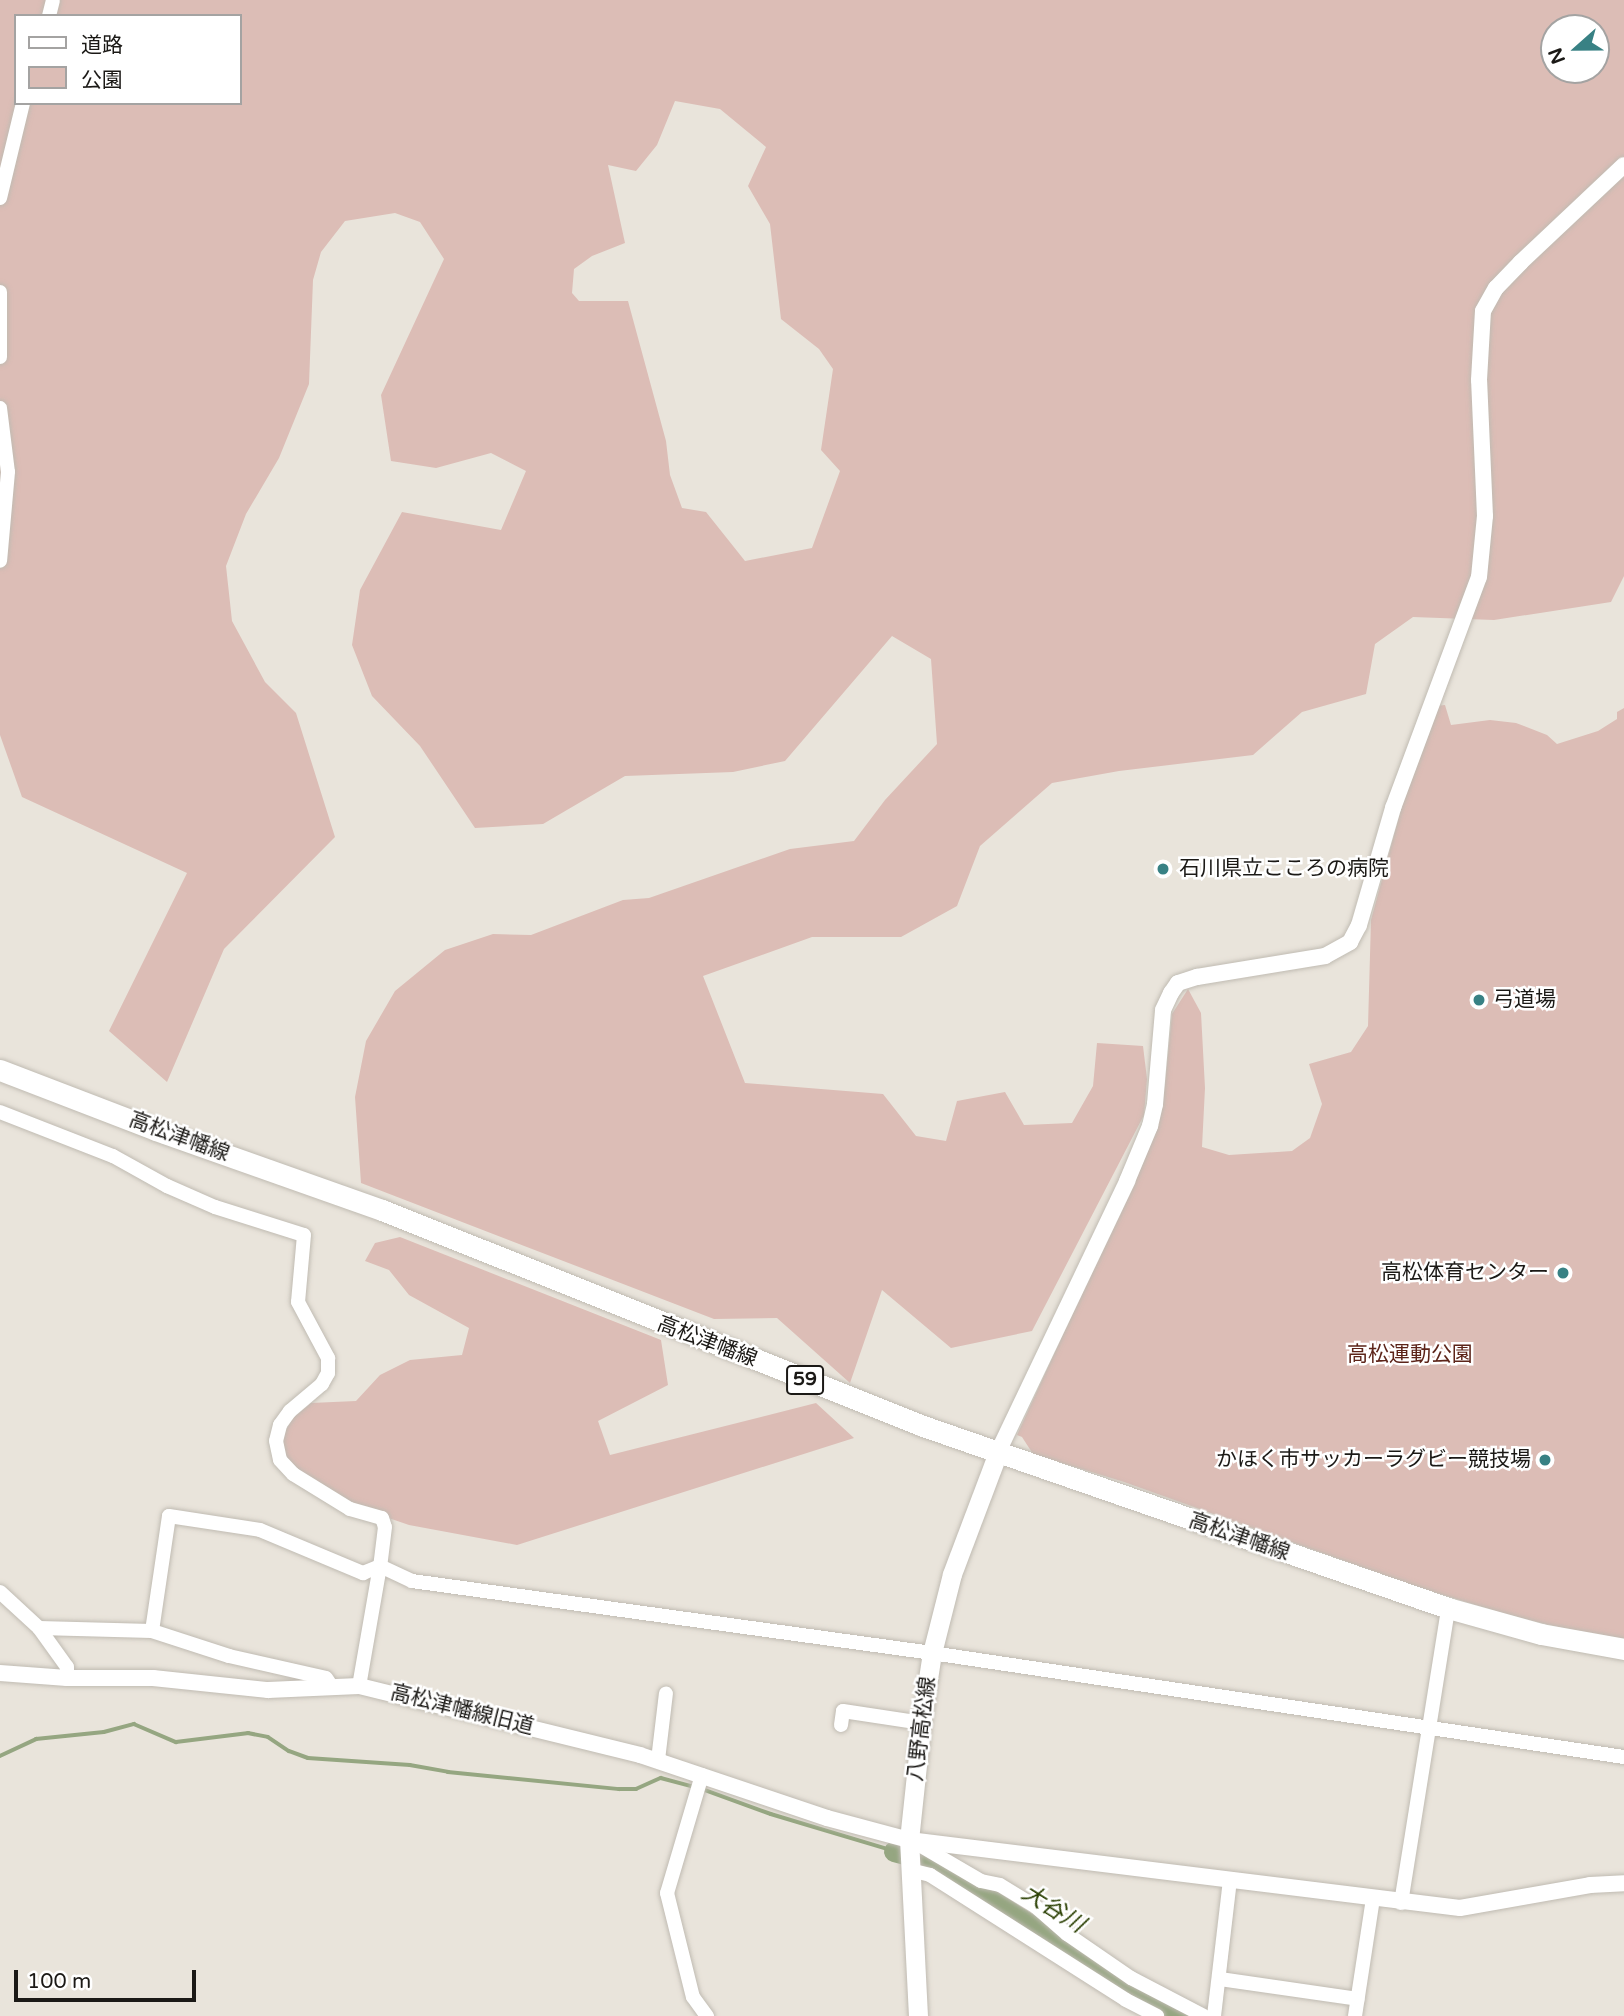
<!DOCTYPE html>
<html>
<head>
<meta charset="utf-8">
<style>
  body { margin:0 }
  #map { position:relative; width:1624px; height:2016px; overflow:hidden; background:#e9e4db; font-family:"Varela Round","Noto Sans JP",sans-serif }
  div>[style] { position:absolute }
  .green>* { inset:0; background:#dcbdb6 }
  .stream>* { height:3.5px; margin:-1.75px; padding:0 1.75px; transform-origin:1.75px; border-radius:1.75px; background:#95a681 }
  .river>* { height:21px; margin:-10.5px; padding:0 10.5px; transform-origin:10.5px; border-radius:10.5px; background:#95a681 }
  .roads { filter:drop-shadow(0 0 2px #c0bbb2) drop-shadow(0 0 2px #c0bbb2) }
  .minor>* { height:14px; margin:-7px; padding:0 7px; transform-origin:7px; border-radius:7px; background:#fff }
  .tertiary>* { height:16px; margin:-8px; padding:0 8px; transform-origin:8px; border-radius:8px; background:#fff }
  .secondary>* { height:19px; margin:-9.5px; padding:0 9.5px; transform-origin:9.5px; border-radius:9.5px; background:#fff }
  .primary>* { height:21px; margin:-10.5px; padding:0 10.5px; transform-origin:10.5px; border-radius:10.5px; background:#fff }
  .dots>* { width:19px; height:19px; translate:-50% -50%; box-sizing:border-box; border:4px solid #fff; border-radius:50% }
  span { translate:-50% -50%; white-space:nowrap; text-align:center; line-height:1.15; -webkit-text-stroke:5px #fff; paint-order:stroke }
  .shield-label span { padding:2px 5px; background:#fff; border:2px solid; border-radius:5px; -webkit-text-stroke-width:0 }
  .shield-label { font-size:19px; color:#1b1916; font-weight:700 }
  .poi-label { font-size:21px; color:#1b1916 }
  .left { translate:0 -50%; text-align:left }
  .right { translate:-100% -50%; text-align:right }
  .street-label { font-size:21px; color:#1b1916 }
  .park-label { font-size:21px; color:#5c2419 }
  .water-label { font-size:23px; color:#2a3f02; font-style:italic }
  .legend { position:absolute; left:14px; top:14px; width:228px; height:91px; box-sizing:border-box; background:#fff; border:2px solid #a4a3a2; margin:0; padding:9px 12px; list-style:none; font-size:21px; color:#1b1916 }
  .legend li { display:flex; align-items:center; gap:14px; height:35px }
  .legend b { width:35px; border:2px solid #a4a3a2 }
  .north { position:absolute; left:1540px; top:14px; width:70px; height:70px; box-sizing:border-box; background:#fff; border:2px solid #a4a3a2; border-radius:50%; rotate:249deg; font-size:19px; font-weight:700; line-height:28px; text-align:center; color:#1b1916 }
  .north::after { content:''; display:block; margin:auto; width:24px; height:32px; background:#388184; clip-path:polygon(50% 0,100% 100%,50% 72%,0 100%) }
  .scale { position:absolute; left:14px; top:1970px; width:182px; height:32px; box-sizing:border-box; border:4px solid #1b1916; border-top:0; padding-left:9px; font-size:21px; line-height:24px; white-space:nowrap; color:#1b1916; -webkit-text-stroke:5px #fff; paint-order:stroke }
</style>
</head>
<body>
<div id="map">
  <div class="green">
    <i style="clip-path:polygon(evenodd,0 0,1624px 0,1624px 576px,1611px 602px,1494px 620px,1413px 617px,1375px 644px,1366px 694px,1302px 712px,1253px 755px,1119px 771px,1052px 783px,980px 846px,957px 906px,901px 937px,812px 937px,703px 976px,745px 1083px,883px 1094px,916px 1136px,946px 1141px,957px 1101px,1005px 1092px,1024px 1125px,1072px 1123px,1093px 1086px,1097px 1043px,1143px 1046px,1147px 1079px,1144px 1115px,1032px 1331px,951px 1348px,882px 1290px,850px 1383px,777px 1318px,714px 1319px,361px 1183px,355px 1097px,366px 1041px,395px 991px,445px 950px,493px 934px,531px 935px,623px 900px,649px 898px,790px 849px,854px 841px,885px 800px,937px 744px,931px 659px,892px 636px,785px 761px,733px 772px,625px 776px,543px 824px,475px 828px,420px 746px,372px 696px,352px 645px,360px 590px,402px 512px,501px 530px,526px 471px,491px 453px,436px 468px,391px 461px,381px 395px,444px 259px,420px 222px,395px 213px,345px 221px,321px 252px,313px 280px,309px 384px,279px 458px,246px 514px,226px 566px,232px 621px,265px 682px,296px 713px,335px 837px,224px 949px,167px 1082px,109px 1031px,187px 873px,22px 797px,0 735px,0 0,16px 16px,240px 16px,240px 103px,16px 103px,16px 16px,0 0,1554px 28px,1596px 28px,1596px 70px,1554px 70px,1554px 28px,0 0,675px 101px,720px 109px,766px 147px,748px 186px,770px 224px,781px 319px,819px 349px,833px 369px,821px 450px,840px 471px,812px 548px,745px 561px,706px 512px,682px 508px,670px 475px,666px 441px,628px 301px,579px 301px,572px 293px,574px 269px,592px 256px,625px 243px,608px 165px,636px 171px,657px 145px,675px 101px)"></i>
    <i style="clip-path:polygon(1445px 705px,1451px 725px,1490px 720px,1516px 723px,1547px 735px,1557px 744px,1598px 731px,1617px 719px,1617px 712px,1624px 708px,1624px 1639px,1587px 1634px,1505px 1614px,1418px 1587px,1124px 1482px,1033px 1454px,1022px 1437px,1017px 1435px,1142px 1162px,1165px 1085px,1172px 1014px,1188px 989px,1201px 1013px,1205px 1088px,1202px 1147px,1229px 1155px,1292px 1151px,1310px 1138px,1322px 1104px,1309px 1064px,1351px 1052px,1368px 1026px,1371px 920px,1407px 787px,1436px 706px)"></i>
    <i style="clip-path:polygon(400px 1237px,661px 1340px,668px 1385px,598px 1421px,610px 1455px,816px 1403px,854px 1438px,517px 1545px,409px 1525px,342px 1502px,300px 1476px,285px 1457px,282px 1437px,293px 1418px,311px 1403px,356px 1401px,380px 1375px,410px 1360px,462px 1355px,469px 1328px,409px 1295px,389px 1270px,365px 1261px,375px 1243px)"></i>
  </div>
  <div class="stream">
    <i style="left:0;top:1756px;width:40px;rotate:-25deg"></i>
    <i style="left:36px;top:1739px;width:68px;rotate:-5.9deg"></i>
    <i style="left:104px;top:1732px;width:31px;rotate:-15deg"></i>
    <i style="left:134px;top:1724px;width:46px;rotate:23.2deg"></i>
    <i style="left:176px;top:1742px;width:73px;rotate:-7.1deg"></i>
    <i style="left:248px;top:1733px;width:20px;rotate:11deg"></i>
    <i style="left:268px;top:1737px;width:25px;rotate:34deg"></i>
    <i style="left:289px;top:1751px;width:20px;rotate:20deg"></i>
    <i style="left:308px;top:1758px;width:102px;rotate:3.9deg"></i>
    <i style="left:410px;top:1765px;width:39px;rotate:10deg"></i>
    <i style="left:448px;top:1772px;width:172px;rotate:5.7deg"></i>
    <i style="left:619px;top:1789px;width:17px"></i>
    <i style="left:636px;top:1789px;width:27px;rotate:-24deg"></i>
    <i style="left:661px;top:1778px;width:35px;rotate:15deg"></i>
    <i style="left:702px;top:1789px;width:73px;rotate:19.9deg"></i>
    <i style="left:771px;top:1814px;width:128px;rotate:16.7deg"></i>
  </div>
  <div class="river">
    <i style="left:894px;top:1851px;width:35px;rotate:15deg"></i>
    <i style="left:928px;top:1860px;width:263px;rotate:32.4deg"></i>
    <i style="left:1150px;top:2001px;width:35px;rotate:25deg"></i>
  </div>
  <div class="roads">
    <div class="minor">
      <i style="left:49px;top:16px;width:16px;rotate:-76deg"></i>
      <i style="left:0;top:198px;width:98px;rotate:-76.4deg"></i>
      <i style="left:0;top:292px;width:65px;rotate:90deg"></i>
      <i style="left:0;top:408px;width:64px;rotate:82.9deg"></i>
      <i style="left:8px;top:472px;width:89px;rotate:95.1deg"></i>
      <i style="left:0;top:1112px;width:121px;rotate:21.3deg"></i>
      <i style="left:113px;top:1156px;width:62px;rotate:29.1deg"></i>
      <i style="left:167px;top:1186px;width:52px;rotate:23.6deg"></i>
      <i style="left:215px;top:1207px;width:93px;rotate:17.5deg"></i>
      <i style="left:304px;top:1235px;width:67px;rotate:95.1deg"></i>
      <i style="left:298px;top:1302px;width:64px;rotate:61.8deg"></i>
      <i style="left:328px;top:1358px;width:15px;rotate:90deg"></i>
      <i style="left:328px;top:1373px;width:13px;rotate:119deg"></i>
      <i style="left:322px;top:1384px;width:42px;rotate:139.8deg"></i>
      <i style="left:290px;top:1411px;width:17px;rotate:126deg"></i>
      <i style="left:280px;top:1425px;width:16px;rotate:104deg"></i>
      <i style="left:276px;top:1441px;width:19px;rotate:78deg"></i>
      <i style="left:280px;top:1460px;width:19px;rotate:47deg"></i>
      <i style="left:293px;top:1474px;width:67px;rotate:31.6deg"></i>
      <i style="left:350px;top:1509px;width:33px;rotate:16deg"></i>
      <i style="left:382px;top:1518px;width:9px;rotate:72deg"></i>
      <i style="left:385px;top:1527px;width:39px;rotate:97deg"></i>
      <i style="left:380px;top:1566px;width:122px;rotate:99.9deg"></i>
      <i style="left:0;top:1592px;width:53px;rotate:42.7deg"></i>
      <i style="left:39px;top:1628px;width:48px;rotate:54.3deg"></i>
      <i style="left:67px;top:1667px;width:11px;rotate:90deg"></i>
      <i style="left:39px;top:1628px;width:113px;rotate:1.5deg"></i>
      <i style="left:152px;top:1631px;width:81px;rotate:18deg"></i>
      <i style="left:229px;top:1656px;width:99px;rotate:12.8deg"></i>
      <i style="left:326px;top:1678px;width:11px;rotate:56deg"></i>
      <i style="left:152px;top:1631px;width:116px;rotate:-81.6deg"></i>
      <i style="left:169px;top:1516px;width:92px;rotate:8.7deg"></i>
      <i style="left:260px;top:1530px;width:112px;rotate:22.7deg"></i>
      <i style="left:363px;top:1573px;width:18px;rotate:-22deg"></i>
      <i style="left:380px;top:1566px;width:35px;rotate:25deg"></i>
      <i style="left:412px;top:1581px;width:525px;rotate:7.88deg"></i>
      <i style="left:932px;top:1653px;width:700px;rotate:8.55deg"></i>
      <i style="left:841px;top:1725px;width:14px;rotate:-82deg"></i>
      <i style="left:843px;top:1711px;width:80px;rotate:8.6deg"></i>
      <i style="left:658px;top:1760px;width:67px;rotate:-83.2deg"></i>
      <i style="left:702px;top:1775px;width:123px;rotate:106.5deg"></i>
      <i style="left:667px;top:1893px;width:107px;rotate:76deg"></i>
      <i style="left:693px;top:1997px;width:24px;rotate:54deg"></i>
      <i style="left:916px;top:1843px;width:75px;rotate:30.3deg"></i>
      <i style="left:981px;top:1881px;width:19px;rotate:12deg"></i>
      <i style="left:1000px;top:1885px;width:42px;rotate:31.4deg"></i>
      <i style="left:1036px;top:1907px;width:41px;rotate:41.1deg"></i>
      <i style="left:1067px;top:1934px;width:78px;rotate:34.5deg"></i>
      <i style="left:1131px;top:1978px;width:82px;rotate:27.5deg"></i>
      <i style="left:910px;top:1870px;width:21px;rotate:14deg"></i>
      <i style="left:930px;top:1875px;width:232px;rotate:32.5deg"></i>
      <i style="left:1126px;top:2000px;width:35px;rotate:27deg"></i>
      <i style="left:1401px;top:1903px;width:299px;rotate:-80.9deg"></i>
      <i style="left:1220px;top:1979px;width:139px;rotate:8.2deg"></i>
      <i style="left:1214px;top:2016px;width:137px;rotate:-83.3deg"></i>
      <i style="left:1355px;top:2016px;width:118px;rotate:-81.3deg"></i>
    </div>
    <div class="tertiary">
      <i style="left:998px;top:1452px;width:300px;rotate:-64.5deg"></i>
      <i style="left:1127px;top:1181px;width:60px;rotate:-67.3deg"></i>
      <i style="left:1150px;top:1126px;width:23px;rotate:-77deg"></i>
      <i style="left:1155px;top:1104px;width:94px;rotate:-85.1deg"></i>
      <i style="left:1163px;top:1010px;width:19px;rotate:-65deg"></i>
      <i style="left:1171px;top:993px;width:12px;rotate:-55deg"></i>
      <i style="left:1178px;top:983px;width:20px;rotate:-18deg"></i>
      <i style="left:1197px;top:977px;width:130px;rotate:-9.3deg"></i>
      <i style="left:1325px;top:956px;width:29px;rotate:-29deg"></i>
      <i style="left:1350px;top:942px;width:19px;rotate:-62deg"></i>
      <i style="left:1359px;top:925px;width:122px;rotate:-73.8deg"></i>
      <i style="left:1393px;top:808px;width:246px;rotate:-69.6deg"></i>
      <i style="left:1479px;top:577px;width:61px;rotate:-84.4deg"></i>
      <i style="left:1485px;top:516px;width:136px;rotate:-92.5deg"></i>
      <i style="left:1479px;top:380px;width:69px;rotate:-86.7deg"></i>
      <i style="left:1483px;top:311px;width:26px;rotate:-61deg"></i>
      <i style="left:1496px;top:288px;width:36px;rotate:-46deg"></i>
      <i style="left:1521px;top:262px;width:141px;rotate:-43.3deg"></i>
      <i style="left:0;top:1673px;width:67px;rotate:4.3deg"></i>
      <i style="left:67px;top:1678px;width:86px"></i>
      <i style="left:153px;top:1678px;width:116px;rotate:6deg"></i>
      <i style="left:268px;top:1690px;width:91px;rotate:-2.5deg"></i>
      <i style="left:359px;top:1686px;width:289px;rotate:13.8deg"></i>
      <i style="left:640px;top:1755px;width:197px;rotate:18.6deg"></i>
      <i style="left:827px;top:1818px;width:85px;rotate:15deg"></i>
      <i style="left:909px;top:1840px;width:555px;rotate:7.04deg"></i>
      <i style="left:1460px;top:1908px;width:132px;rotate:-10deg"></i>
      <i style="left:1590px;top:1885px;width:34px;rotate:-3deg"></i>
    </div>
    <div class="secondary">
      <i style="left:918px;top:2016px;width:176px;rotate:-92.9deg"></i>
      <i style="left:909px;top:1840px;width:123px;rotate:-83.9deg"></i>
      <i style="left:922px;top:1718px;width:66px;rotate:-81.3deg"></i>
      <i style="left:932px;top:1653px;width:81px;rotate:-75.8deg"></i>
      <i style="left:952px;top:1574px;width:130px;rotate:-69.3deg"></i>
    </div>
    <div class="primary">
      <i style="left:0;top:1070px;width:167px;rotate:21deg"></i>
      <i style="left:156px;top:1130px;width:240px;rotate:19.5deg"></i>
      <i style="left:382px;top:1210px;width:583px;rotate:21.76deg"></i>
      <i style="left:923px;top:1426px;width:556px;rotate:19.12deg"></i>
      <i style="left:1448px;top:1608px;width:97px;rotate:15.6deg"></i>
      <i style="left:1541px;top:1634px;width:84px;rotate:10.2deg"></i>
    </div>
  </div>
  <div class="dots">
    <i style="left:1163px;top:869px;background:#388184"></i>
    <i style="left:1479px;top:1000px;background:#388184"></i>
    <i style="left:1563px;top:1273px;background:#388184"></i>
    <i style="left:1545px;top:1460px;background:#388184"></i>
  </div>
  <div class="shield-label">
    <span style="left:805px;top:1380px">59</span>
  </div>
  <div class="poi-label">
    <span class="left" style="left:1179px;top:869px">石川県立こころの病院</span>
    <span class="left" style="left:1493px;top:1000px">弓道場</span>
    <span class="right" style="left:1549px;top:1273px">高松体育センター</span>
    <span class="right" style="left:1531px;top:1460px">かほく市サッカーラグビー競技場</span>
  </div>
  <div class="street-label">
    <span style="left:179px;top:1137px;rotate:20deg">高松津幡線</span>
    <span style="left:707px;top:1342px;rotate:21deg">高松津幡線</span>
    <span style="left:1239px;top:1537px;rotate:19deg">高松津幡線</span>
    <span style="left:462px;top:1710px;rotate:14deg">高松津幡線旧道</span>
    <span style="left:922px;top:1729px;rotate:-83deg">八野高松線</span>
  </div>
  <div class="park-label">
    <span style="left:1410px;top:1355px">高松運動公園</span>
  </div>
  <div class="water-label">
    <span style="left:1053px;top:1909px;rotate:32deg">大谷川</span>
  </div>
  <ul class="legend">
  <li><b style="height:9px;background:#fff"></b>道路</li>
  <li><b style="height:19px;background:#dcbdb6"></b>公園</li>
  </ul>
  <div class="north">N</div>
  <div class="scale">100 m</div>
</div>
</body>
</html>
